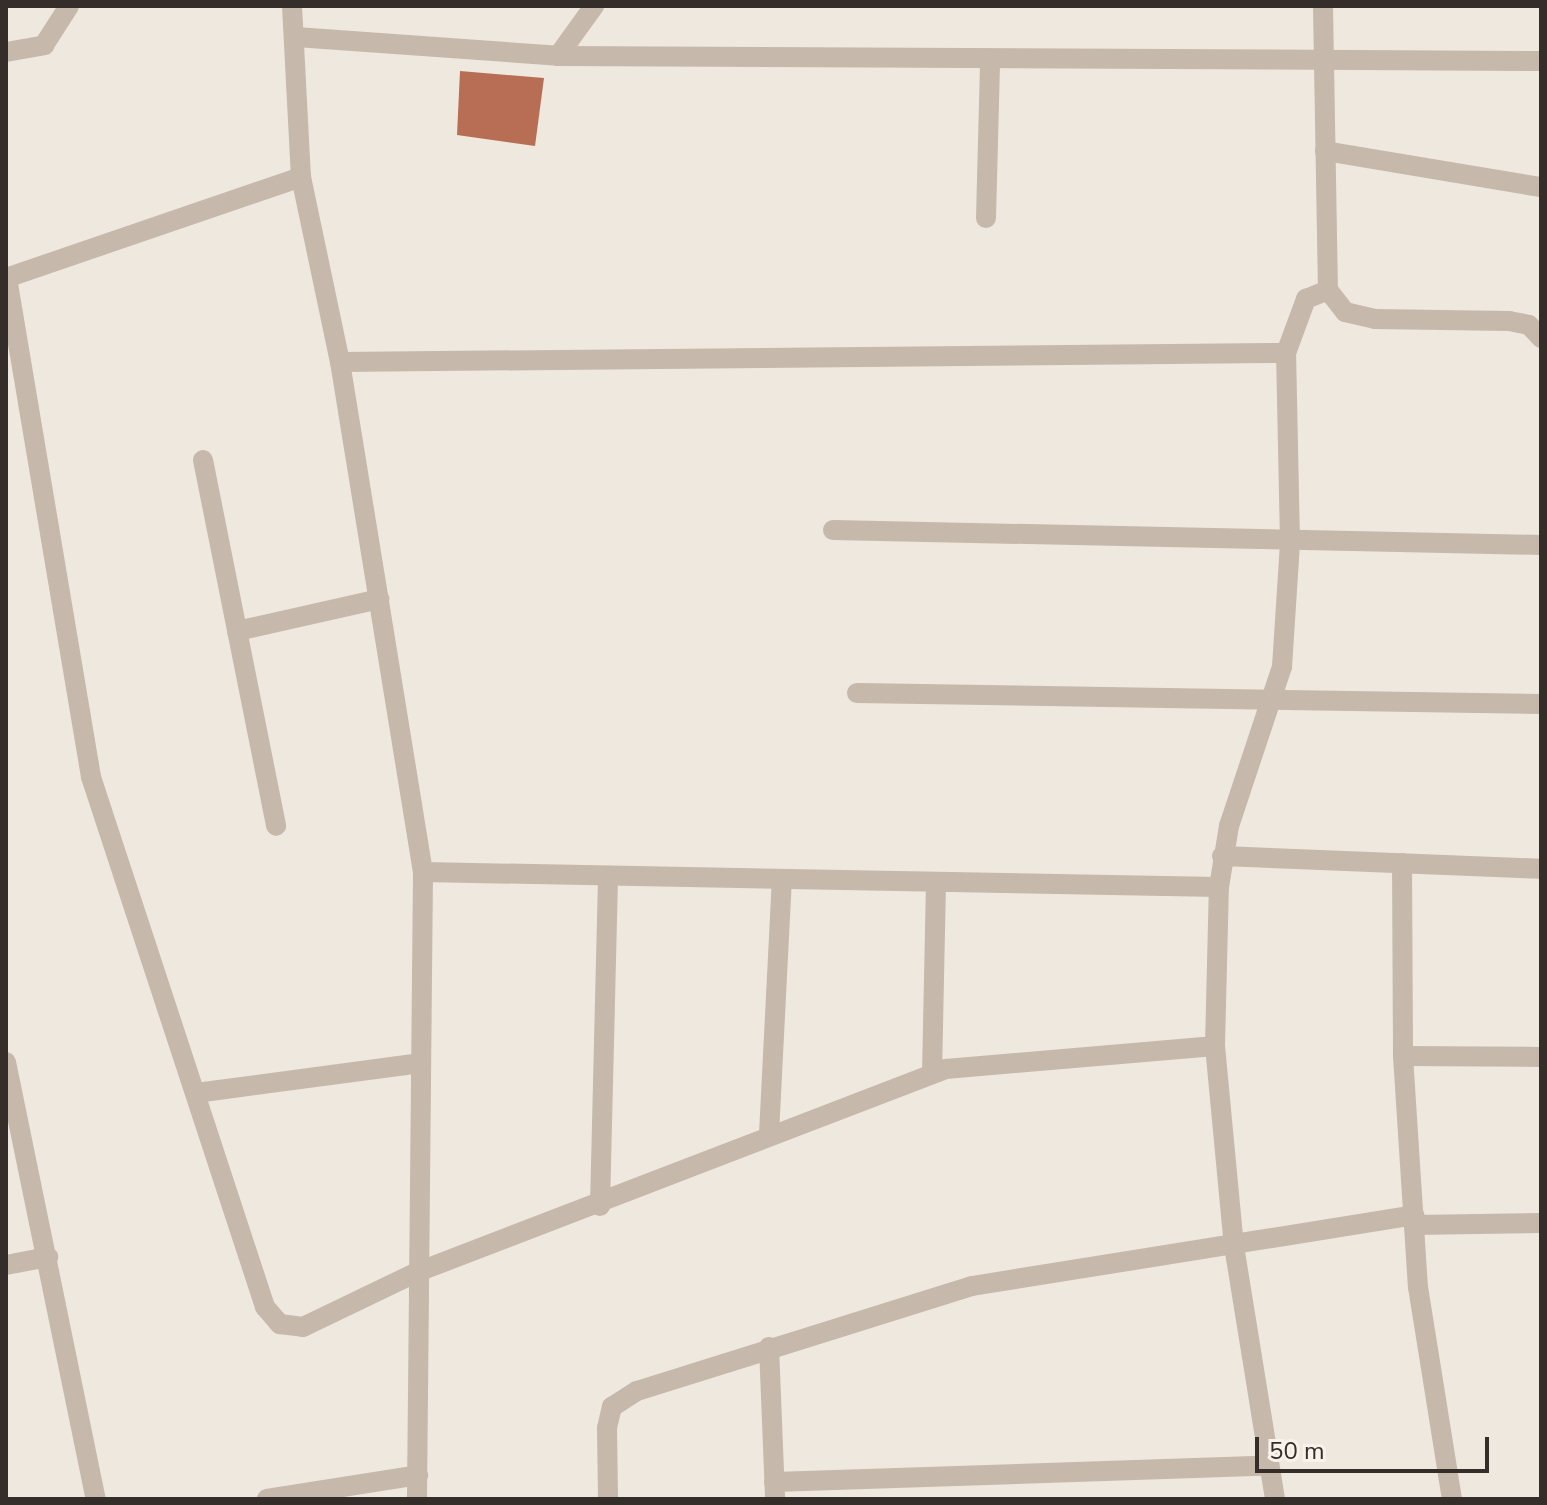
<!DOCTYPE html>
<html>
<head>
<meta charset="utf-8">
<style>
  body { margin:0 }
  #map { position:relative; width:1547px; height:1505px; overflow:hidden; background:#efe8de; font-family:"Nunito Sans",sans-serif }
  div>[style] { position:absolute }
  .building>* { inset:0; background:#b86e54 }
  .minor>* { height:20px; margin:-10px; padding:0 10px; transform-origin:10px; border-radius:10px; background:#c6b8ab }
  span { translate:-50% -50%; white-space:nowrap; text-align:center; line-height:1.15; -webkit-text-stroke:7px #f8f2ea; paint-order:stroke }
  .frame { position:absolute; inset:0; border:8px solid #352d2a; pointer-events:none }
  .scale { position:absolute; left:1255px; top:1437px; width:234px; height:36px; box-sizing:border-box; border:4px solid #352d2a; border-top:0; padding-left:10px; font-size:24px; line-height:28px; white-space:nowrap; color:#352d2a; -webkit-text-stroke:6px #f8f2ea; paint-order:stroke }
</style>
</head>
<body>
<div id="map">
  <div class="building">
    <i style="clip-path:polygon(460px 71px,544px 78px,535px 146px,457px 135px)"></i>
  </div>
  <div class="minor">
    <i style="left:292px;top:6px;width:171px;rotate:87deg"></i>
    <i style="left:301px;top:177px;width:189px;rotate:78.1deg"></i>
    <i style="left:340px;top:362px;width:517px;rotate:80.76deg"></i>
    <i style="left:423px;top:872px;width:627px;rotate:90.55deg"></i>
    <i style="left:1323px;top:6px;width:284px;rotate:89deg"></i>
    <i style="left:1328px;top:290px;width:28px;rotate:52deg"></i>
    <i style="left:1345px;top:312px;width:31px;rotate:13deg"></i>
    <i style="left:1375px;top:319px;width:134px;rotate:0.9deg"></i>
    <i style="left:1509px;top:321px;width:20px;rotate:11deg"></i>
    <i style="left:1529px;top:325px;width:18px;rotate:47deg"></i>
    <i style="left:296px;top:37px;width:263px;rotate:4.1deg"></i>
    <i style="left:558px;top:56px;width:983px;rotate:0.29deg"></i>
    <i style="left:6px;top:52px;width:39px;rotate:-10deg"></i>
    <i style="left:44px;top:45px;width:46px;rotate:-57.3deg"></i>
    <i style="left:558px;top:56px;width:62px;rotate:-54.2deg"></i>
    <i style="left:1325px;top:151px;width:219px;rotate:9.5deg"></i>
    <i style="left:986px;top:218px;width:158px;rotate:-88.5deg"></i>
    <i style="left:6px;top:278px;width:312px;rotate:-18.9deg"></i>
    <i style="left:7px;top:278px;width:506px;rotate:80.44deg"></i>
    <i style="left:91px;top:777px;width:558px;rotate:71.82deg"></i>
    <i style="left:265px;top:1307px;width:23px;rotate:49deg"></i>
    <i style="left:280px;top:1324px;width:23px;rotate:7deg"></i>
    <i style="left:303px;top:1327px;width:124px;rotate:-25.7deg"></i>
    <i style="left:415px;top:1273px;width:569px;rotate:-21.02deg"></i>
    <i style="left:946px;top:1069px;width:270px;rotate:-4.9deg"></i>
    <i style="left:340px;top:362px;width:946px;rotate:-0.55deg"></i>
    <i style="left:203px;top:460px;width:373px;rotate:78.7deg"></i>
    <i style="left:833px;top:530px;width:708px;rotate:1.21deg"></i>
    <i style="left:237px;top:631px;width:146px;rotate:-12.7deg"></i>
    <i style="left:857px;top:693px;width:684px;rotate:0.92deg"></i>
    <i style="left:1222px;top:856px;width:319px;rotate:2.3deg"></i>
    <i style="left:1402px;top:863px;width:193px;rotate:89.7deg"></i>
    <i style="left:1403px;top:1056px;width:231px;rotate:86.3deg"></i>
    <i style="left:1418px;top:1287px;width:215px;rotate:80.9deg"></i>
    <i style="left:423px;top:872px;width:796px;rotate:1.08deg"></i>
    <i style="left:1403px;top:1056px;width:138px;rotate:0.4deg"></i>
    <i style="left:6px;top:1062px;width:446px;rotate:78.4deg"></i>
    <i style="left:932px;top:1074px;width:192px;rotate:-88.8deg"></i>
    <i style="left:196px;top:1093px;width:227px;rotate:-7.6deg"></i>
    <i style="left:769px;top:1134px;width:255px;rotate:-87.1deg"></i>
    <i style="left:600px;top:1206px;width:330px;rotate:-88.6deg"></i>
    <i style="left:1414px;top:1225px;width:127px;rotate:-0.9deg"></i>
    <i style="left:6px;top:1265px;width:43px;rotate:-10.8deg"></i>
    <i style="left:769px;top:1347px;width:152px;rotate:87.7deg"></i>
    <i style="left:774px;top:1482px;width:495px;rotate:-1.9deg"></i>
    <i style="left:267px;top:1499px;width:153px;rotate:-9deg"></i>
    <i style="left:608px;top:1499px;width:71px;rotate:-90.8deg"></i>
    <i style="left:607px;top:1428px;width:22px;rotate:-77deg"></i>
    <i style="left:612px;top:1407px;width:30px;rotate:-33deg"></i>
    <i style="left:637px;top:1391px;width:351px;rotate:-17.4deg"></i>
    <i style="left:972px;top:1286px;width:448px;rotate:-9.1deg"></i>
    <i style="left:1275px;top:1499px;width:255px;rotate:-99.2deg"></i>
    <i style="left:1234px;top:1247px;width:202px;rotate:-95.4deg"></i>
    <i style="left:1215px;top:1046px;width:159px;rotate:-88.6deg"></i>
    <i style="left:1219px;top:887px;width:62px;rotate:-80.7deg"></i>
    <i style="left:1229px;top:826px;width:168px;rotate:-71.6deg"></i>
    <i style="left:1282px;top:667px;width:125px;rotate:-86.3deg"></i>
    <i style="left:1290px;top:542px;width:189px;rotate:-91.2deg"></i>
    <i style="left:1286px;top:353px;width:58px;rotate:-69.7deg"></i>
    <i style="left:1306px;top:299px;width:24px;rotate:-22deg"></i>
  </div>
  <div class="frame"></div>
  <div class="scale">50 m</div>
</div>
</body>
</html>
